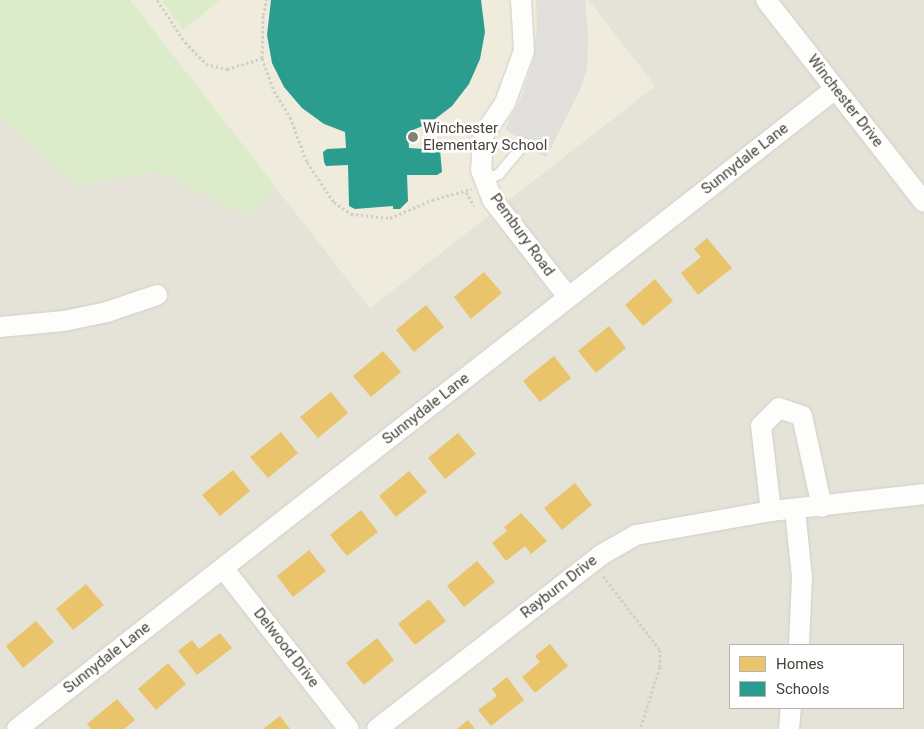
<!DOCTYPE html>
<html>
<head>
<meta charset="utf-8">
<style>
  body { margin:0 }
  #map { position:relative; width:924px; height:729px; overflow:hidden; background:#f1f0eb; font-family:Roboto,sans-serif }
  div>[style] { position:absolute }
  .residential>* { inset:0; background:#e5e2d8 }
  .education>* { inset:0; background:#efecdd }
  .green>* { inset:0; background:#dceccb }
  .parking>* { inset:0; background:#e1dfdb }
  .homes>* { inset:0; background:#e9c46a }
  .schools>* { inset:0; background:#2a9d8f }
  .path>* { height:3px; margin-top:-1.5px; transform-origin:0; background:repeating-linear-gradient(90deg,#d2cfcb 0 2.5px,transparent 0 5px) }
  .roads { filter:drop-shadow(0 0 1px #cfcec9) drop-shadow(0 0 1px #cfcec9) }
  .lane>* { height:10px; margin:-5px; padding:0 5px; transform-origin:5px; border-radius:5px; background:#fdfdfc }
  .street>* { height:20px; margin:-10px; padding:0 10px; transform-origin:10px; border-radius:10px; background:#fdfdfc }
  .dots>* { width:14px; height:14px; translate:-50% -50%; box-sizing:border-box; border:2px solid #fff; border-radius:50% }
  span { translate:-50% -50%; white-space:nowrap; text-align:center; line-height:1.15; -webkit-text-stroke:5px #fff; paint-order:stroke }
  .street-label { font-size:15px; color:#484337 }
  .poi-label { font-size:15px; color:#484337 }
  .left { translate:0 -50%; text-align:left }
  .legend { position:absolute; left:729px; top:644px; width:175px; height:65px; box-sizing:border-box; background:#fff; border:1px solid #b6b4af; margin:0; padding:6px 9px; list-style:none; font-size:15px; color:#484337 }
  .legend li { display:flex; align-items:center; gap:10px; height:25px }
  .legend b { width:25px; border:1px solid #b6b4af }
</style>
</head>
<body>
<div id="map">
  <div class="residential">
    <i style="clip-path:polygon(evenodd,0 0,130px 0,370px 308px,655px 86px,588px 0,924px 0,924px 729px,0 729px,0 0,730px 645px,903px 645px,903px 708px,730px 708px,730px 645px)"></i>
  </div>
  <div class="education">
    <i style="clip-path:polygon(130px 0,588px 0,655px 86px,370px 308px)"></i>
  </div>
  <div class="green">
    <i style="clip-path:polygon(0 0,130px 0,276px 187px,247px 217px,156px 171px,77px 186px,0 117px)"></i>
    <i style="clip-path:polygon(161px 0,220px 0,183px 30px)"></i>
  </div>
  <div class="parking">
    <i style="clip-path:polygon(536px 0,585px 0,588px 38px,587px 68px,580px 90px,546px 158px,505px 129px,521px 98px,532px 65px,537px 27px)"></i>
  </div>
  <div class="homes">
    <i style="clip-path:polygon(707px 238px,732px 268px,698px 295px,681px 273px,701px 257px,694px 249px)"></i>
    <i style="clip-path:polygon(484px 272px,502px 293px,471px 319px,454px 297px)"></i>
    <i style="clip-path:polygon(655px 279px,673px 301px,643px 326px,625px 305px)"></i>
    <i style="clip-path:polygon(426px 305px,444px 327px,414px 352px,396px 330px)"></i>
    <i style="clip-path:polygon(609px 326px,626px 348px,596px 373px,578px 351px)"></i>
    <i style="clip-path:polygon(383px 351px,401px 372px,371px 397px,353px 376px)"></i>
    <i style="clip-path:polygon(554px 356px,571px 378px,540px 402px,523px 381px)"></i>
    <i style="clip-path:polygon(331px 392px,348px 413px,318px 438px,300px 417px)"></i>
    <i style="clip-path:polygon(281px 432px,298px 453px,268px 478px,250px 457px)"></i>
    <i style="clip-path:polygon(458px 433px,476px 454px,445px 479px,428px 458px)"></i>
    <i style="clip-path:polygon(233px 470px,250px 491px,220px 516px,202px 495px)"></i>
    <i style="clip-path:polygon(409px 471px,427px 492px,396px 517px,379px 496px)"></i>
    <i style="clip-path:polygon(575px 483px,592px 505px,562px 530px,544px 508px)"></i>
    <i style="clip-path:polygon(361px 510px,378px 532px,347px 556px,330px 535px)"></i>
    <i style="clip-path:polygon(521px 513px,547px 541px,531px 554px,525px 546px,506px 561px,492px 543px,507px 531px,504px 527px)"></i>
    <i style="clip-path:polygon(309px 550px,326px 571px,293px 597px,277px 576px)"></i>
    <i style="clip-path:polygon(477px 561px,495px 582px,464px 607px,447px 586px)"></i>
    <i style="clip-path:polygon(86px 584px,104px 605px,73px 630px,56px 609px)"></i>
    <i style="clip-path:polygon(429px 599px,446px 621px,415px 645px,398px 624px)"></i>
    <i style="clip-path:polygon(36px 621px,54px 642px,23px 668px,6px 646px)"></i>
    <i style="clip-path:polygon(220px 633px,232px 648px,197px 675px,178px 651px,192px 640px,199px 649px)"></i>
    <i style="clip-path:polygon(377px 638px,394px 660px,364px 685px,346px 663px)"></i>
    <i style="clip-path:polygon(550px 644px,568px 666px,535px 693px,522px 677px,540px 662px,535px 656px)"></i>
    <i style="clip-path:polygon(168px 663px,186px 684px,156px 710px,138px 689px)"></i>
    <i style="clip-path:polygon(507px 677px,524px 700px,491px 726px,478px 710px,497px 696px,492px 689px)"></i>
    <i style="clip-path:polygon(117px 699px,135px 720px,124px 729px,91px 729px,87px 724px)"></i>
    <i style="clip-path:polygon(280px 716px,290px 729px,263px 729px)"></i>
    <i style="clip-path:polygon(468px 720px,475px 729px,457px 729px)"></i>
  </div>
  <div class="schools">
    <i style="clip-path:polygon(271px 0,481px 0,485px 32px,480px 59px,469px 84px,452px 106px,430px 123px,408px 132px,409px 148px,440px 150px,442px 172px,437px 175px,407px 175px,408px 201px,400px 209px,393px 209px,393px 206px,355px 209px,349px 206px,348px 165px,326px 166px,324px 162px,323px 152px,327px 149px,346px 148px,345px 132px,324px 124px,302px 108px,284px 87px,272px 63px,267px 35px)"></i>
  </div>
  <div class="path">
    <i style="left:157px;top:0;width:50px;rotate:56.3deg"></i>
    <i style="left:185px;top:42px;width:30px;rotate:46deg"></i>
    <i style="left:206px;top:64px;width:22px;rotate:13deg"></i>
    <i style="left:227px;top:69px;width:37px;rotate:-17deg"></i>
    <i style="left:262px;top:58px;width:43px;rotate:-88.7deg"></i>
    <i style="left:263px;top:15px;width:16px;rotate:-75deg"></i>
    <i style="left:262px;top:58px;width:35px;rotate:70deg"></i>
    <i style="left:274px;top:91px;width:31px;rotate:58deg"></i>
    <i style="left:290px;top:117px;width:48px;rotate:69.3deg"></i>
    <i style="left:307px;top:162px;width:48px;rotate:56deg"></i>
    <i style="left:334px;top:202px;width:21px;rotate:35deg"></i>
    <i style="left:351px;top:214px;width:39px;rotate:6deg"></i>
    <i style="left:390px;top:218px;width:46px;rotate:-23.2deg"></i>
    <i style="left:432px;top:200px;width:41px;rotate:-15.8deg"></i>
    <i style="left:466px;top:192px;width:16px;rotate:60deg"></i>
    <i style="left:603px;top:576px;width:93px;rotate:52.4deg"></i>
    <i style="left:660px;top:650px;width:17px;rotate:90deg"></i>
    <i style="left:660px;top:667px;width:65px;rotate:107.9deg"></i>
  </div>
  <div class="roads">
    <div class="lane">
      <i style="left:485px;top:181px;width:16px;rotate:-27deg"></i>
      <i style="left:499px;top:174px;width:40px;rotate:-50deg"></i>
    </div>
    <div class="street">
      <i style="left:521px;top:0;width:51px;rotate:86.6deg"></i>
      <i style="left:524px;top:51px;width:55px;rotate:110.1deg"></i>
      <i style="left:505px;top:103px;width:40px;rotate:124deg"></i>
      <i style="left:483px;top:136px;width:34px;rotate:93deg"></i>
      <i style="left:481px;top:170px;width:31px;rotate:69deg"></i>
      <i style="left:492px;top:199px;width:124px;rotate:52.2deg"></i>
      <i style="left:766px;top:0;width:256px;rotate:52deg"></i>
      <i style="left:0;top:327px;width:64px;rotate:-5.4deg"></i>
      <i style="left:64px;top:321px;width:44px;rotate:-11.8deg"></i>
      <i style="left:107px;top:312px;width:53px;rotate:-18.8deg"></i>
      <i style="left:771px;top:511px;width:86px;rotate:-96.7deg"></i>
      <i style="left:761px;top:426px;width:25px;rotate:-45deg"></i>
      <i style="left:779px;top:408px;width:24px;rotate:19deg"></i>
      <i style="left:802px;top:416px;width:93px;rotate:77.6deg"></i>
      <i style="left:795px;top:511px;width:66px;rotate:83.9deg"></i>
      <i style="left:802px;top:577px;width:68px;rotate:92.5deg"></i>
      <i style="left:223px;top:568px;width:204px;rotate:52deg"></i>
      <i style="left:17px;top:729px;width:1039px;rotate:-38.04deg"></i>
      <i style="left:377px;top:729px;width:284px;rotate:-37.8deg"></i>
      <i style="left:601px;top:555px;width:40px;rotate:-29.7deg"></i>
      <i style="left:636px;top:535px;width:137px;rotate:-10.1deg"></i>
      <i style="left:771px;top:511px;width:154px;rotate:-6.3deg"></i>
      <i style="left:789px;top:729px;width:21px;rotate:-85deg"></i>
    </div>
  </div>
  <div class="dots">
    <i style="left:413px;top:137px;background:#838076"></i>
  </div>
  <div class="street-label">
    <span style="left:845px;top:101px;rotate:52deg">Winchester Drive</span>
    <span style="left:745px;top:159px;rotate:-38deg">Sunnydale Lane</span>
    <span style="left:522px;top:235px;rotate:54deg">Pembury Road</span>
    <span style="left:426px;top:409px;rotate:-38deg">Sunnydale Lane</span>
    <span style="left:559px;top:587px;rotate:-38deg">Rayburn Drive</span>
    <span style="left:286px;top:648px;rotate:52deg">Delwood Drive</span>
    <span style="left:107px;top:658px;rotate:-38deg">Sunnydale Lane</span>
  </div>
  <div class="poi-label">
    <span class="left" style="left:423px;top:137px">Winchester<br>Elementary School</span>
  </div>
  <ul class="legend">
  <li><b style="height:14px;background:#e9c46a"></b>Homes</li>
  <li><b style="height:14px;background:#2a9d8f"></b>Schools</li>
  </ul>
</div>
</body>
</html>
